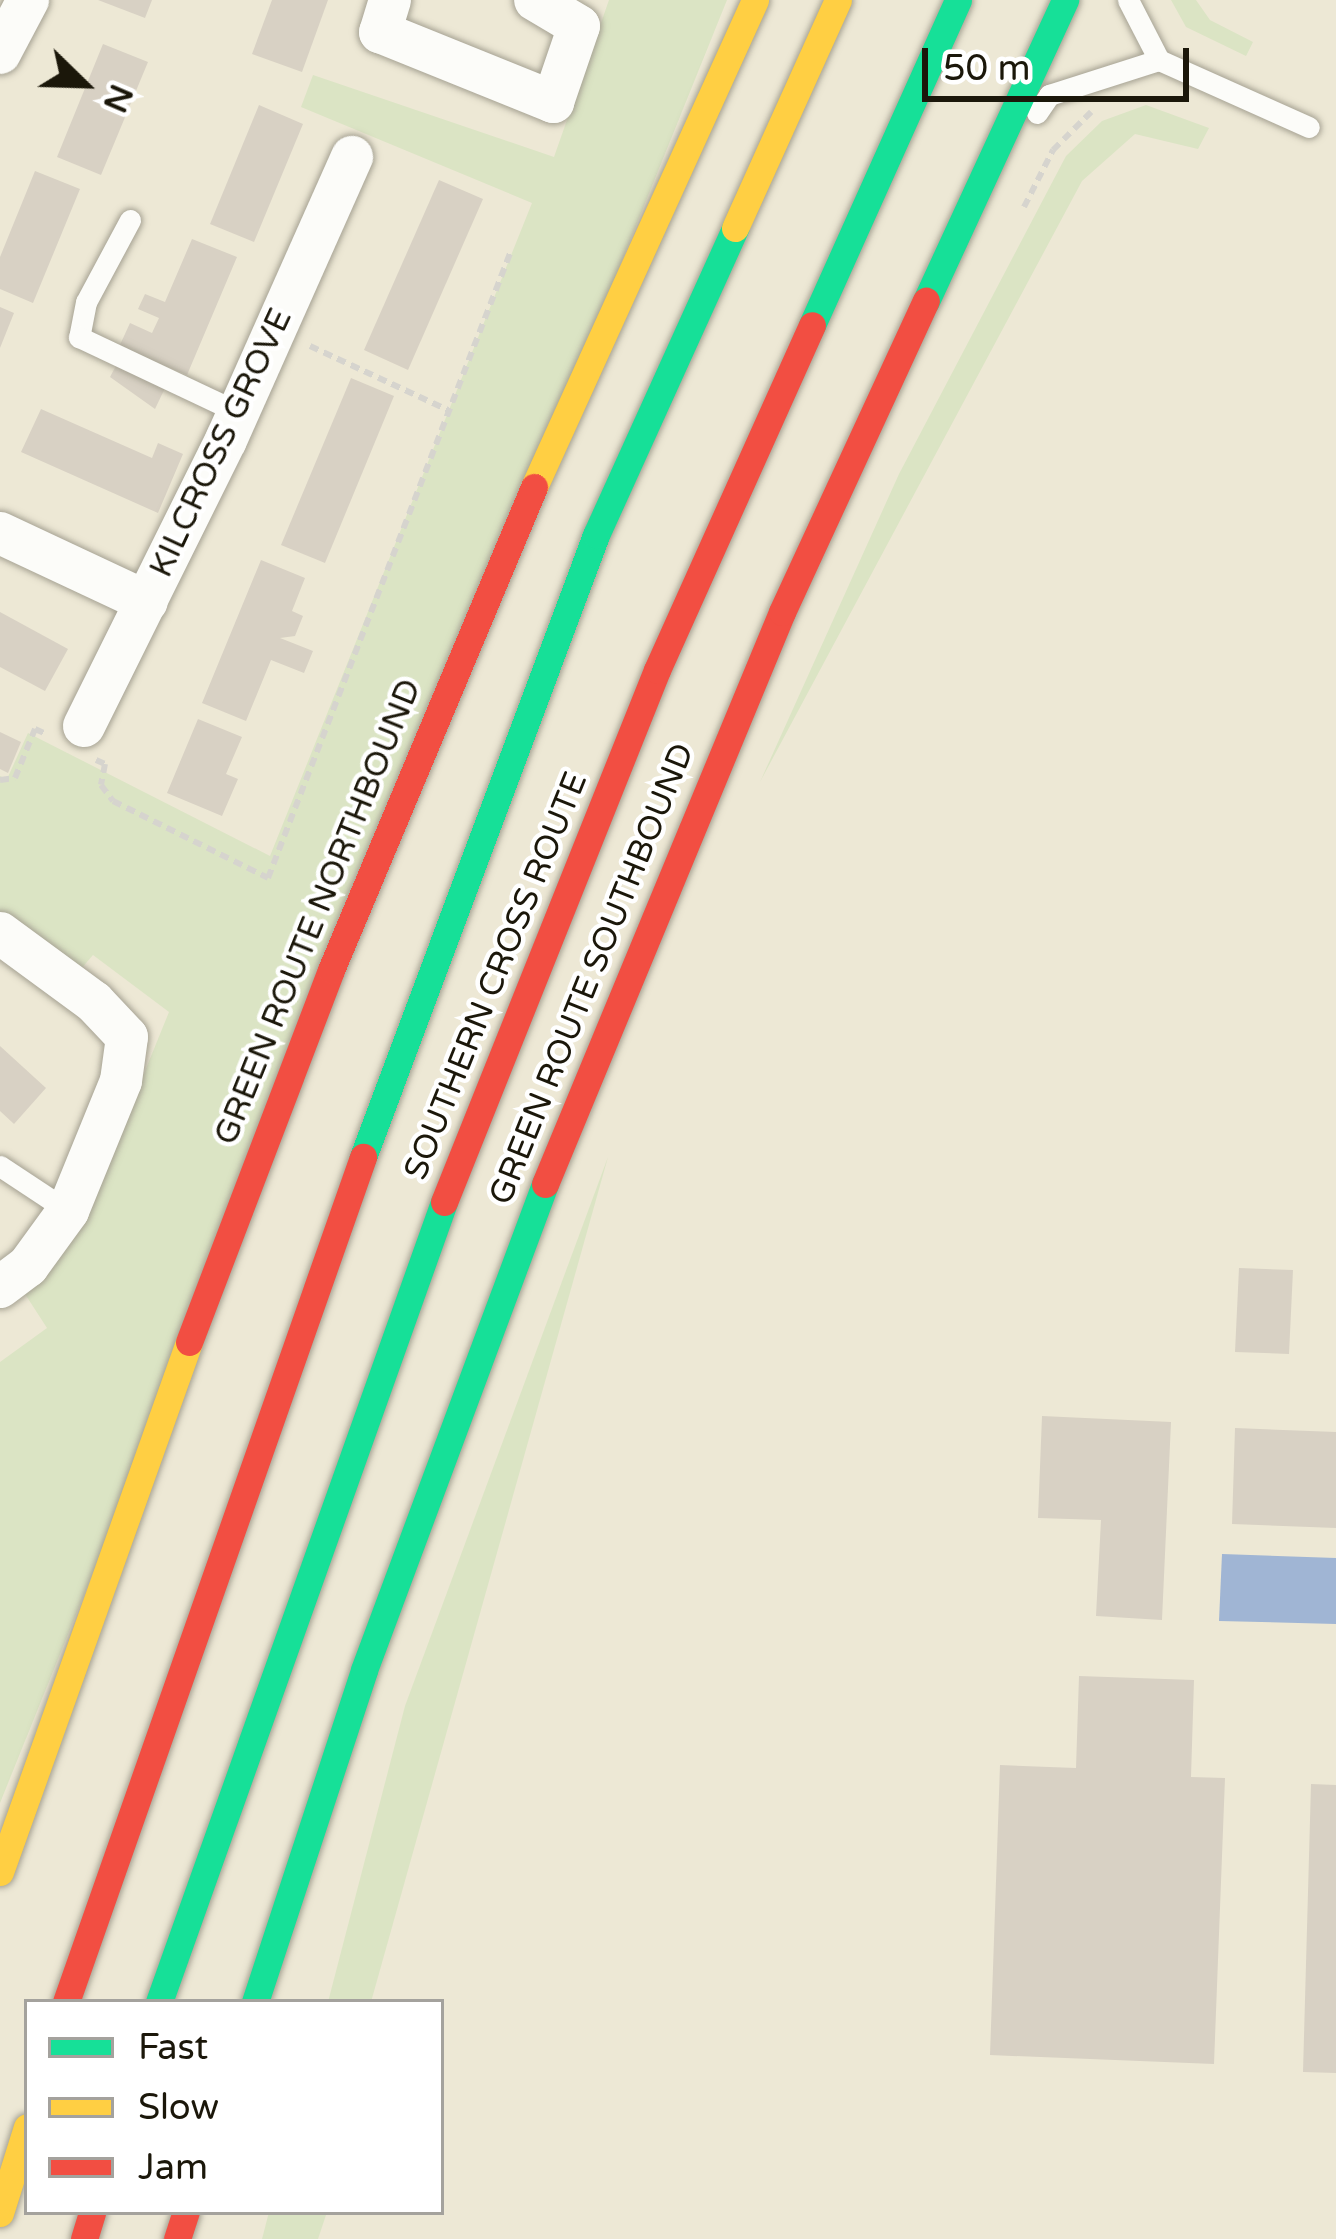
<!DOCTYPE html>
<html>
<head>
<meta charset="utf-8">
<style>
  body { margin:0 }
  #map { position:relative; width:1336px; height:2239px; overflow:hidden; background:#ede8d5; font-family:"Varela Round",sans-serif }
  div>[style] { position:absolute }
  .green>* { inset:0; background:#dbe4c4 }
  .water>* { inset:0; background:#a0b5d4 }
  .building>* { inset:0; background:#d8d1c4 }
  .path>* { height:6px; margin-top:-3px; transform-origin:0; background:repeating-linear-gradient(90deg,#d6d4ce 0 9px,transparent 0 15px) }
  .roads { filter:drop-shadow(0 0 3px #a6a293) drop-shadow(0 0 3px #a6a293) }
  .lane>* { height:21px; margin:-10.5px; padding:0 10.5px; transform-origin:10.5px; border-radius:10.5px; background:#fcfcf9 }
  .street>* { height:42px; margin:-21px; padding:0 21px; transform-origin:21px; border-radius:21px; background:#fcfcf9 }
  .fast>* { height:27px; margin:-13.5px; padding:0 13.5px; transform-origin:13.5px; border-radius:13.5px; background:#16e098 }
  .slow>* { height:27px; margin:-13.5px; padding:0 13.5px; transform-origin:13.5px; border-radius:13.5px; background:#ffcf43 }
  .jam>* { height:27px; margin:-13.5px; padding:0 13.5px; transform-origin:13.5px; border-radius:13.5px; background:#f24e42 }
  span { translate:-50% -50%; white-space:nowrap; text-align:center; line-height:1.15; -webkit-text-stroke:9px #fff; paint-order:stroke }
  .street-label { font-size:33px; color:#1b170a }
  .legend { position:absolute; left:24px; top:1999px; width:420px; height:216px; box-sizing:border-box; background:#fff; border:3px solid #a4a29d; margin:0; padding:15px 21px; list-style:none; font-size:36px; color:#1b170a }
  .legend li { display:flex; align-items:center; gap:24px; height:60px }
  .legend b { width:60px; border:3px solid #a4a29d }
  .north { position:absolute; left:24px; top:24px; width:120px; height:120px; -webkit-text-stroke:9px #fff; paint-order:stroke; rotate:113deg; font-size:33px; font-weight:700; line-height:48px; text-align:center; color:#1b170a }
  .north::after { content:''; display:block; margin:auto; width:42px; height:54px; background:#1b170a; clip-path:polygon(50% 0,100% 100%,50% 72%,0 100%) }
  .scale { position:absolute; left:922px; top:48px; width:267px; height:54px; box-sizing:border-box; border:6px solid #1b170a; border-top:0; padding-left:15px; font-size:36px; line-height:42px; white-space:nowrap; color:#1b170a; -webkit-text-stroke:9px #fff; paint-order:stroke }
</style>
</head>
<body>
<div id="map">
  <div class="green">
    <i style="clip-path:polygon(609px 0,727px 0,0 1803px,0 1362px,47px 1328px,25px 1294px,93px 1199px,169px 1012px,93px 955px,80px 970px,0 912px,0 776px,7px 779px,28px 733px,270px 856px,532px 203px,301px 107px,313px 75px,554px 157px)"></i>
    <i style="clip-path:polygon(1171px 0,1196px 0,1210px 20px,1253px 42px,1246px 56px,1186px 27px)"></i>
    <i style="clip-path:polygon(1146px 105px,1209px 128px,1198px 149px,1135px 134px,1082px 181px,760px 782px,899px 474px,1066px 156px,1102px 121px)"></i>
    <i style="clip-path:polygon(608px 1157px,371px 2002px,328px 2002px,405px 1706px)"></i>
    <i style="clip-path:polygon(269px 2212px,327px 2212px,318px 2239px,262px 2239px)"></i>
  </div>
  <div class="water">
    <i style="clip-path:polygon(1222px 1554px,1336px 1558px,1336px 1624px,1219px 1621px)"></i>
  </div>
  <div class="building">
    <i style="clip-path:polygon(98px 0,152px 0,145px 18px)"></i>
    <i style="clip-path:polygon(272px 0,328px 0,302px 72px,252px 54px)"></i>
    <i style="clip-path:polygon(103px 44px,148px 62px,101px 175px,57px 157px)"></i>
    <i style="clip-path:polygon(259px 105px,303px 124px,254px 242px,210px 224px)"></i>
    <i style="clip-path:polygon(35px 171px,80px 189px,33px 303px,0 289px,0 257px)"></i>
    <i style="clip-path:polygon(439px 180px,483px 199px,408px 370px,364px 350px)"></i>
    <i style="clip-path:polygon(192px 239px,237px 257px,187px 375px,119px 347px,130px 323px,152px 333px,159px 318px,138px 309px,145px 294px,165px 302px)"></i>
    <i style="clip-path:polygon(0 307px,14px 313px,0 348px)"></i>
    <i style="clip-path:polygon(118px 362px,166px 386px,155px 409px,110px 377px)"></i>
    <i style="clip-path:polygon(351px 378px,394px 396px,325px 563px,281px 545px)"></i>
    <i style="clip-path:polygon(41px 409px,152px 458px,158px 443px,183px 454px,158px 513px,21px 452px)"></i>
    <i style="clip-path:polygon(261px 560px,305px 578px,292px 611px,303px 616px,295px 636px,280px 638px,313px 651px,304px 673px,271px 660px,246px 721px,202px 703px)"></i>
    <i style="clip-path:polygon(0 612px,68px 649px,45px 691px,0 667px)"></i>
    <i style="clip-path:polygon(198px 719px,242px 737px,226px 774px,238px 779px,222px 816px,167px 793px)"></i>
    <i style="clip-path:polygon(0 732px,21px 742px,8px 773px,0 769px)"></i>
    <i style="clip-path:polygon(0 1046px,46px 1088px,14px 1124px,0 1111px)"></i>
    <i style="clip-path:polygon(1239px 1268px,1293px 1270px,1289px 1354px,1235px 1352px)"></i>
    <i style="clip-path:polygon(1042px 1416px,1171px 1422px,1162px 1620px,1096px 1616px,1101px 1520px,1038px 1518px)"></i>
    <i style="clip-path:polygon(1235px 1428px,1336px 1432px,1336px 1528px,1232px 1524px)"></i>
    <i style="clip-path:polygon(1079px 1676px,1194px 1680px,1191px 1777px,1225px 1778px,1214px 2064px,990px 2055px,1000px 1765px,1076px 1768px)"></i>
    <i style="clip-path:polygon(1311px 1784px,1336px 1785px,1336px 2073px,1303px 2072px)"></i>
  </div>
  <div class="path">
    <i style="left:1024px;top:207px;width:64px;rotate:-63deg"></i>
    <i style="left:1053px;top:150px;width:54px;rotate:-45deg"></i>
    <i style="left:310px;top:346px;width:152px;rotate:24.9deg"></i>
    <i style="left:96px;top:760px;width:10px;rotate:24deg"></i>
    <i style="left:105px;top:764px;width:21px;rotate:101deg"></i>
    <i style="left:101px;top:785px;width:20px;rotate:53deg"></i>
    <i style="left:113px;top:801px;width:173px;rotate:26.4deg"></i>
    <i style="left:268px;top:878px;width:672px;rotate:-68.82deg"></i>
    <i style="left:0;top:780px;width:15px;rotate:-8deg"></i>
    <i style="left:15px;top:778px;width:53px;rotate:-67.8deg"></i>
    <i style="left:35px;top:729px;width:12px;rotate:24deg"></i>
  </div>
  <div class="roads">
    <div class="lane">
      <i style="left:1128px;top:0;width:68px;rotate:62.7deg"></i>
      <i style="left:1159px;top:60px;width:164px;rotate:24.1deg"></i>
      <i style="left:1037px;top:113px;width:22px;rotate:-56deg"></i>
      <i style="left:1049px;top:95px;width:115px;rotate:-17.7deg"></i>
      <i style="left:130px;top:220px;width:93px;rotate:118.2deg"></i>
      <i style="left:86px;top:302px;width:36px;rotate:101deg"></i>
      <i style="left:79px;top:337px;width:176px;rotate:25.3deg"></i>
      <i style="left:0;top:1166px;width:82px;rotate:33.5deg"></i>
    </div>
    <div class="street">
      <i style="left:390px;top:0;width:34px;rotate:107deg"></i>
      <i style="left:380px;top:32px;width:187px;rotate:22deg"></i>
      <i style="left:553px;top:102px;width:80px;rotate:-71.1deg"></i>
      <i style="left:579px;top:26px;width:51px;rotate:-149.4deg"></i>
      <i style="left:0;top:53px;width:60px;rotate:-62.2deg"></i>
      <i style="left:0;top:533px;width:162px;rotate:25.1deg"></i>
      <i style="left:84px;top:726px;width:319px;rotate:-63.6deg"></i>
      <i style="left:226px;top:440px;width:310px;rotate:-66deg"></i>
      <i style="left:0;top:933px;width:117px;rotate:36.3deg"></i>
      <i style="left:94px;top:1002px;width:48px;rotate:46.7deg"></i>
      <i style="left:127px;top:1037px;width:44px;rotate:97.8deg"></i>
      <i style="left:121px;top:1081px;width:140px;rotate:112.2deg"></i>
      <i style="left:68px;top:1211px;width:68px;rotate:126deg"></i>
      <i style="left:28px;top:1266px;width:35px;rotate:143deg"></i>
    </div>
    <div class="fast">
      <i style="left:926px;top:301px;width:332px;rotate:-65.2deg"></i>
      <i style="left:812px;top:325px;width:356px;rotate:-65.8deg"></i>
      <i style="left:363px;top:1157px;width:664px;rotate:-69.46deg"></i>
      <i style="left:596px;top:535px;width:337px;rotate:-65.6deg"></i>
      <i style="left:159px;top:2002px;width:849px;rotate:-70.39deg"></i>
      <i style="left:255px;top:2002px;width:349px;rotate:-71.8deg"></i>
      <i style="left:364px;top:1670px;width:519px;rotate:-69.57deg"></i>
    </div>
    <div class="slow">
      <i style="left:735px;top:228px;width:250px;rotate:-65.7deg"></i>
      <i style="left:534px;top:487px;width:535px;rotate:-65.59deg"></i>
      <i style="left:0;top:1872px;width:563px;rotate:-70.37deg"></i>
      <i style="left:0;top:2213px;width:90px;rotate:-72.6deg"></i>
    </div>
    <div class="jam">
      <i style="left:545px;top:1184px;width:619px;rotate:-67.49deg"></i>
      <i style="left:782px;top:612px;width:343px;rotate:-65.2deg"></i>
      <i style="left:444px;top:1202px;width:573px;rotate:-68.18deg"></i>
      <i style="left:657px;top:670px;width:378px;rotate:-65.8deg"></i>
      <i style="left:189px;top:1342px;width:398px;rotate:-69.1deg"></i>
      <i style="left:331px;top:970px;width:524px;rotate:-67.2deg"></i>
      <i style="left:66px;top:2002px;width:896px;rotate:-70.63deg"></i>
      <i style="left:84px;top:2239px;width:28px;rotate:-73deg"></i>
      <i style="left:177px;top:2239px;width:28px;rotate:-72deg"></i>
    </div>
  </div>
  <div class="street-label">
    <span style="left:221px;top:443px;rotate:-65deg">KILCROSS GROVE</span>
    <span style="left:318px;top:912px;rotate:-68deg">GREEN ROUTE NORTHBOUND</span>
    <span style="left:592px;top:974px;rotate:-68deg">GREEN ROUTE SOUTHBOUND</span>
    <span style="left:496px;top:976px;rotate:-68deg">SOUTHERN CROSS ROUTE</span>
  </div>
  <ul class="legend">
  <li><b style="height:15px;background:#16e098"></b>Fast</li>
  <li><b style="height:15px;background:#ffcf43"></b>Slow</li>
  <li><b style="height:15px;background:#f24e42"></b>Jam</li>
  </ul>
  <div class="north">N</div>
  <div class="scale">50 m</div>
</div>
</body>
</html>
